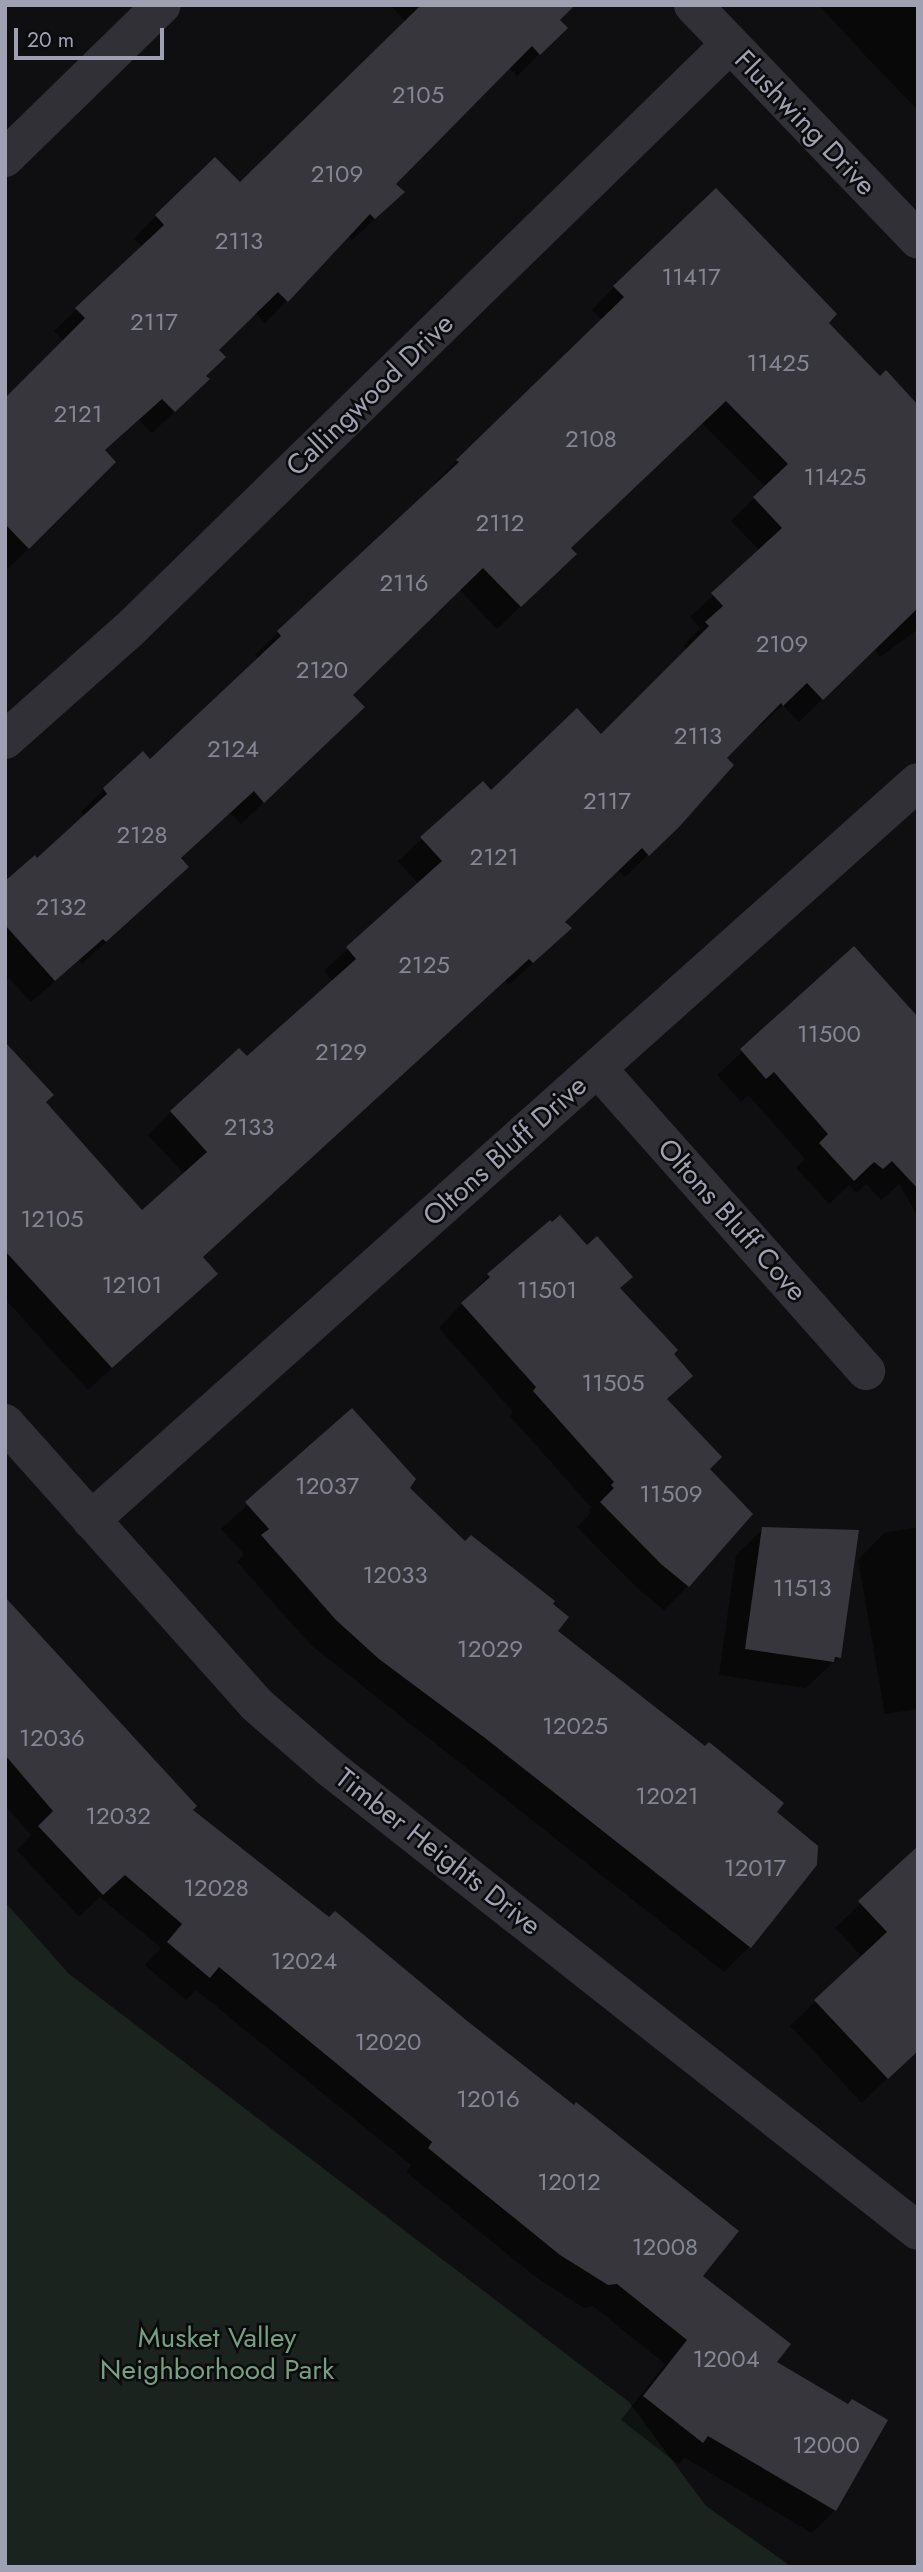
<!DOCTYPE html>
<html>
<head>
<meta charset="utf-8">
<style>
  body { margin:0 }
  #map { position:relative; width:923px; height:2572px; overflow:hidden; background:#0f0f11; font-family:Jost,sans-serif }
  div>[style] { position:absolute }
  .green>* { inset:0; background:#1b231e }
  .shadow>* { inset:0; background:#0007 }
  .building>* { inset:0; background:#37363c }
  .minor>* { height:38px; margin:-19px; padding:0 19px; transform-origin:19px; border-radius:19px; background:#303036 }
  span { translate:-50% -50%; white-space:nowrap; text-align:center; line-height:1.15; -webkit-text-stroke:5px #0b0a0c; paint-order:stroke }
  .number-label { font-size:24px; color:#858694 }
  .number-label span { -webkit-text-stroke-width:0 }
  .street-label { font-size:28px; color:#9fa1b2 }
  .park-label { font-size:28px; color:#759f81 }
  .frame { position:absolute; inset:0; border:7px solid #9fa1b2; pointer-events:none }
  .scale { position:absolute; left:14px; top:28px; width:150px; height:32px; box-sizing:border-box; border:4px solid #9fa1b2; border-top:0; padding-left:9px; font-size:21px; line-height:24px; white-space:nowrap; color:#9fa1b2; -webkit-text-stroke:5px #0b0a0c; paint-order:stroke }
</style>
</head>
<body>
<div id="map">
  <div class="green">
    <i style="clip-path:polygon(5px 1902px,69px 1974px,629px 2402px,706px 2506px,792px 2567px,5px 2567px)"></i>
  </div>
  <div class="shadow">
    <i style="clip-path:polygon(390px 5px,562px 5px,568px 12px,559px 21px,543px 50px,517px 76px,509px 67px,394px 184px,380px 214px,352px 240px,348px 236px,265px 323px,255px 313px,217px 350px,204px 376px,185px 402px,152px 433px,139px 420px,104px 451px,63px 512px,65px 514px,5px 571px,5px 400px,64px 342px,54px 331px,143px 247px,134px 239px,156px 216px,240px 185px,406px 22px)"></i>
    <i style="clip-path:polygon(819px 5px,918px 5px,918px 110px,873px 64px)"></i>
    <i style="clip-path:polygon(614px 287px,826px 323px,918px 442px,918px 629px,880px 657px,874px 649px,799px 722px,783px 705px,759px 727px,757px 725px,724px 758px,655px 848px,625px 877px,618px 870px,564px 922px,569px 928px,546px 951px,509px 985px,505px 980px,201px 1258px,192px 1296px,88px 1390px,5px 1299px,5px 1044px,44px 1103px,142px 1213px,185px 1175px,148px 1135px,171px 1112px,247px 1059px,334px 982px,324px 971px,419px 884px,398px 861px,483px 784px,491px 793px,601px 737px,688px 650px,683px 646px,700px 628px,690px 617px,760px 551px,731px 521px,766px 487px,702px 423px,569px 549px,551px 577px,497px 629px,459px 589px,351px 695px,340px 730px,241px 824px,230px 813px,179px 859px,187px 867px,164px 890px,82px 964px,79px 960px,31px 1002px,9px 978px,5px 982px,5px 891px,85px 817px,81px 812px,104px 790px,150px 762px,259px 660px,255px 655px,278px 633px,436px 485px,434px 484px,457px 461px,602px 320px,592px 310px)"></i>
    <i style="clip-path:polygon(854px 948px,918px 1020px,918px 1217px,899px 1184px,881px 1200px,866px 1184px,857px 1193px,849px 1185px,829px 1204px,796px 1168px,805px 1159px,748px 1095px,741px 1102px,717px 1075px)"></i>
    <i style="clip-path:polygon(489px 1275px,618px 1289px,691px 1376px,666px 1401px,708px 1469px,688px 1586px,664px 1610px,637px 1588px,577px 1527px,591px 1513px,588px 1510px,591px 1507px,510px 1416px,513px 1412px,439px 1328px)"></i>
    <i style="clip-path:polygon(352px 1410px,407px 1488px,465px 1543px,550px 1605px,556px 1631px,774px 1812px,815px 1864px,749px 1947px,724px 1972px,311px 1645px,237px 1562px,244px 1554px,221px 1529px)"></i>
    <i style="clip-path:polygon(918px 1527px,918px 1709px,885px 1714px,858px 1560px,884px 1533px)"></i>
    <i style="clip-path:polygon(763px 1529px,839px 1657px,806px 1688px,719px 1675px,736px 1555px)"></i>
    <i style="clip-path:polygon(5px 1599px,195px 1806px,190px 1810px,700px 2276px,774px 2362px,847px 2405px,886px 2420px,835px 2510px,812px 2533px,685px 2458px,678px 2464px,621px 2420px,665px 2364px,593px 2306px,584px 2308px,537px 2278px,406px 2172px,411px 2165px,196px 1990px,186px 2000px,145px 1965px,161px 1948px,100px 1897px,79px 1917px,17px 1850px,31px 1835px,5px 1805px)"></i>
    <i style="clip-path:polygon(918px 1848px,888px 2078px,862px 2103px,790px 2026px,862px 1957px,835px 1928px)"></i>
  </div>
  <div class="building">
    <i style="clip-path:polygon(421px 5px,575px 5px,560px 20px,568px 28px,540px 55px,532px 46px,396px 184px,405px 192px,375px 219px,370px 214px,288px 302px,278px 292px,219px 350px,226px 357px,206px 376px,210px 379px,175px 412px,162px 399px,105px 450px,116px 462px,29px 549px,5px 524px,5px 398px,85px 318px,75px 308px,164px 225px,155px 215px,215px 157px,240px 182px)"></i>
    <i style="clip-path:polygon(716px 188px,837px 314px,829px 323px,880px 376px,886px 370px,918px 405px,918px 608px,823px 700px,807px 683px,783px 706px,781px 703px,727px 758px,734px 765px,680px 826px,649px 856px,642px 848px,565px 922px,572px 928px,533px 963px,529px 959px,203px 1257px,218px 1274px,112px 1368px,5px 1251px,5px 1042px,54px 1095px,46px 1102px,142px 1210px,207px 1152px,170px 1111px,239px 1048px,247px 1056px,356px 959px,346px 947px,442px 861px,420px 837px,483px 781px,491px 790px,577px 708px,601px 734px,709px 626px,705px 622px,723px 606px,711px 593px,782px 528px,753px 497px,788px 464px,726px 401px,571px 548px,577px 554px,521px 607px,483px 568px,353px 695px,365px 707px,264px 803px,254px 791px,181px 858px,189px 867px,106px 942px,103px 939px,55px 981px,5px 925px,5px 881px,35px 855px,37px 858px,107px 794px,103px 788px,143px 751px,150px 759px,281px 636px,277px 631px,459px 462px,456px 460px,624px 297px,613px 286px)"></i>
    <i style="clip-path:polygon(854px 946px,918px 1017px,918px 1189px,892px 1161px,883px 1169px,874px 1162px,854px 1181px,819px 1143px,828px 1134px,774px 1072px,766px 1079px,740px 1049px)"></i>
    <i style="clip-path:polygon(560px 1215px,587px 1245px,597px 1236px,633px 1277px,620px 1288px,678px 1350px,674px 1354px,693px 1376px,667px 1399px,722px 1457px,710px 1469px,753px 1514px,689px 1587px,661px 1564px,600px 1502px,614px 1488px,611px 1485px,614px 1482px,533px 1391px,536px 1387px,461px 1303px,490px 1277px,487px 1274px,550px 1220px,552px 1222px)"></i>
    <i style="clip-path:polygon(352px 1408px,416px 1479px,410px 1488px,465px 1541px,471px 1535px,555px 1601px,553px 1604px,569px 1617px,558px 1631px,705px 1746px,709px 1742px,784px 1803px,777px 1812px,818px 1846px,817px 1865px,751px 1948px,485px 1738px,379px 1659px,336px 1620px,261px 1535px,269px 1529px,245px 1502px)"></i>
    <i style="clip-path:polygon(762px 1527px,859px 1530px,841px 1658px,835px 1657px,834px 1662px,745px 1649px)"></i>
    <i style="clip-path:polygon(5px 1597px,197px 1806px,193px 1810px,329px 1917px,335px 1911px,466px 2020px,574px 2105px,576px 2102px,739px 2231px,703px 2276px,791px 2344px,777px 2362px,848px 2404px,852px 2399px,888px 2420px,836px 2511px,708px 2436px,703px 2443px,643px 2396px,687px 2340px,617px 2284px,608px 2285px,560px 2255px,428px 2148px,432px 2142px,219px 1967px,210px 1978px,167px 1942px,182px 1924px,125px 1875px,103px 1895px,38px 1826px,53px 1811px,5px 1755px)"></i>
    <i style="clip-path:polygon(918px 1846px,918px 2051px,888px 2079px,814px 2000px,887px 1932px,858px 1901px)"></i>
  </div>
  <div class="minor">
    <i style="left:693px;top:5px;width:325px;rotate:46.2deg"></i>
    <i style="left:5px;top:158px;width:219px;rotate:-44.3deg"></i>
    <i style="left:5px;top:740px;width:166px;rotate:-41.6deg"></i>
    <i style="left:129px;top:630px;width:838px;rotate:-44.27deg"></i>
    <i style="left:598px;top:1069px;width:404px;rotate:48.4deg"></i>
    <i style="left:5px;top:1423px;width:377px;rotate:48.2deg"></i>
    <i style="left:256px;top:1704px;width:98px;rotate:40.9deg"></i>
    <i style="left:330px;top:1768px;width:748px;rotate:38.22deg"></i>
    <i style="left:91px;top:1520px;width:1108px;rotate:-41.75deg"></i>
  </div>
  <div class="number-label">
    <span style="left:418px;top:95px">2105</span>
    <span style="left:337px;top:174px">2109</span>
    <span style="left:239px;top:241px">2113</span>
    <span style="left:691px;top:277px">11417</span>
    <span style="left:154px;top:322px">2117</span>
    <span style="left:778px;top:363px">11425</span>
    <span style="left:78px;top:414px">2121</span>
    <span style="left:591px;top:439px">2108</span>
    <span style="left:835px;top:477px">11425</span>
    <span style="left:500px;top:523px">2112</span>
    <span style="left:404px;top:583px">2116</span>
    <span style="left:782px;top:644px">2109</span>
    <span style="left:322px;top:670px">2120</span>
    <span style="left:698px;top:736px">2113</span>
    <span style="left:233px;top:749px">2124</span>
    <span style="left:607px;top:801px">2117</span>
    <span style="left:142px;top:835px">2128</span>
    <span style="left:494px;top:857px">2121</span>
    <span style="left:61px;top:907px">2132</span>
    <span style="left:424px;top:965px">2125</span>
    <span style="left:829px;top:1034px">11500</span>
    <span style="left:341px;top:1052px">2129</span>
    <span style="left:249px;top:1127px">2133</span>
    <span style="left:52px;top:1219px">12105</span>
    <span style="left:132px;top:1285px">12101</span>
    <span style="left:547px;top:1290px">11501</span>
    <span style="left:613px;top:1383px">11505</span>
    <span style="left:327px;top:1486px">12037</span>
    <span style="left:671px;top:1494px">11509</span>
    <span style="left:395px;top:1575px">12033</span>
    <span style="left:802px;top:1588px">11513</span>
    <span style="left:490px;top:1649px">12029</span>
    <span style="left:575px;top:1726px">12025</span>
    <span style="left:52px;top:1738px">12036</span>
    <span style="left:667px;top:1796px">12021</span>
    <span style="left:118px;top:1816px">12032</span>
    <span style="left:755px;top:1868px">12017</span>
    <span style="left:216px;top:1888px">12028</span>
    <span style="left:304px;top:1961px">12024</span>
    <span style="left:388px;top:2042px">12020</span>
    <span style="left:488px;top:2099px">12016</span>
    <span style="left:569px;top:2182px">12012</span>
    <span style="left:665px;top:2247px">12008</span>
    <span style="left:726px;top:2359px">12004</span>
    <span style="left:826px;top:2445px">12000</span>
  </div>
  <div class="street-label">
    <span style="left:805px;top:123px;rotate:46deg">Flushwing Drive</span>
    <span style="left:370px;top:395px;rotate:-44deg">Callingwood Drive</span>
    <span style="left:505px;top:1151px;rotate:-42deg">Oltons Bluff Drive</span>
    <span style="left:732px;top:1220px;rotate:48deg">Oltons Bluff Cove</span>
    <span style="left:438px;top:1852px;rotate:38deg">Timber Heights Drive</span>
  </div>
  <div class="park-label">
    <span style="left:217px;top:2354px">Musket Valley<br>Neighborhood Park</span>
  </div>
  <div class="frame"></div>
  <div class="scale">20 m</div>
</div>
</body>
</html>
